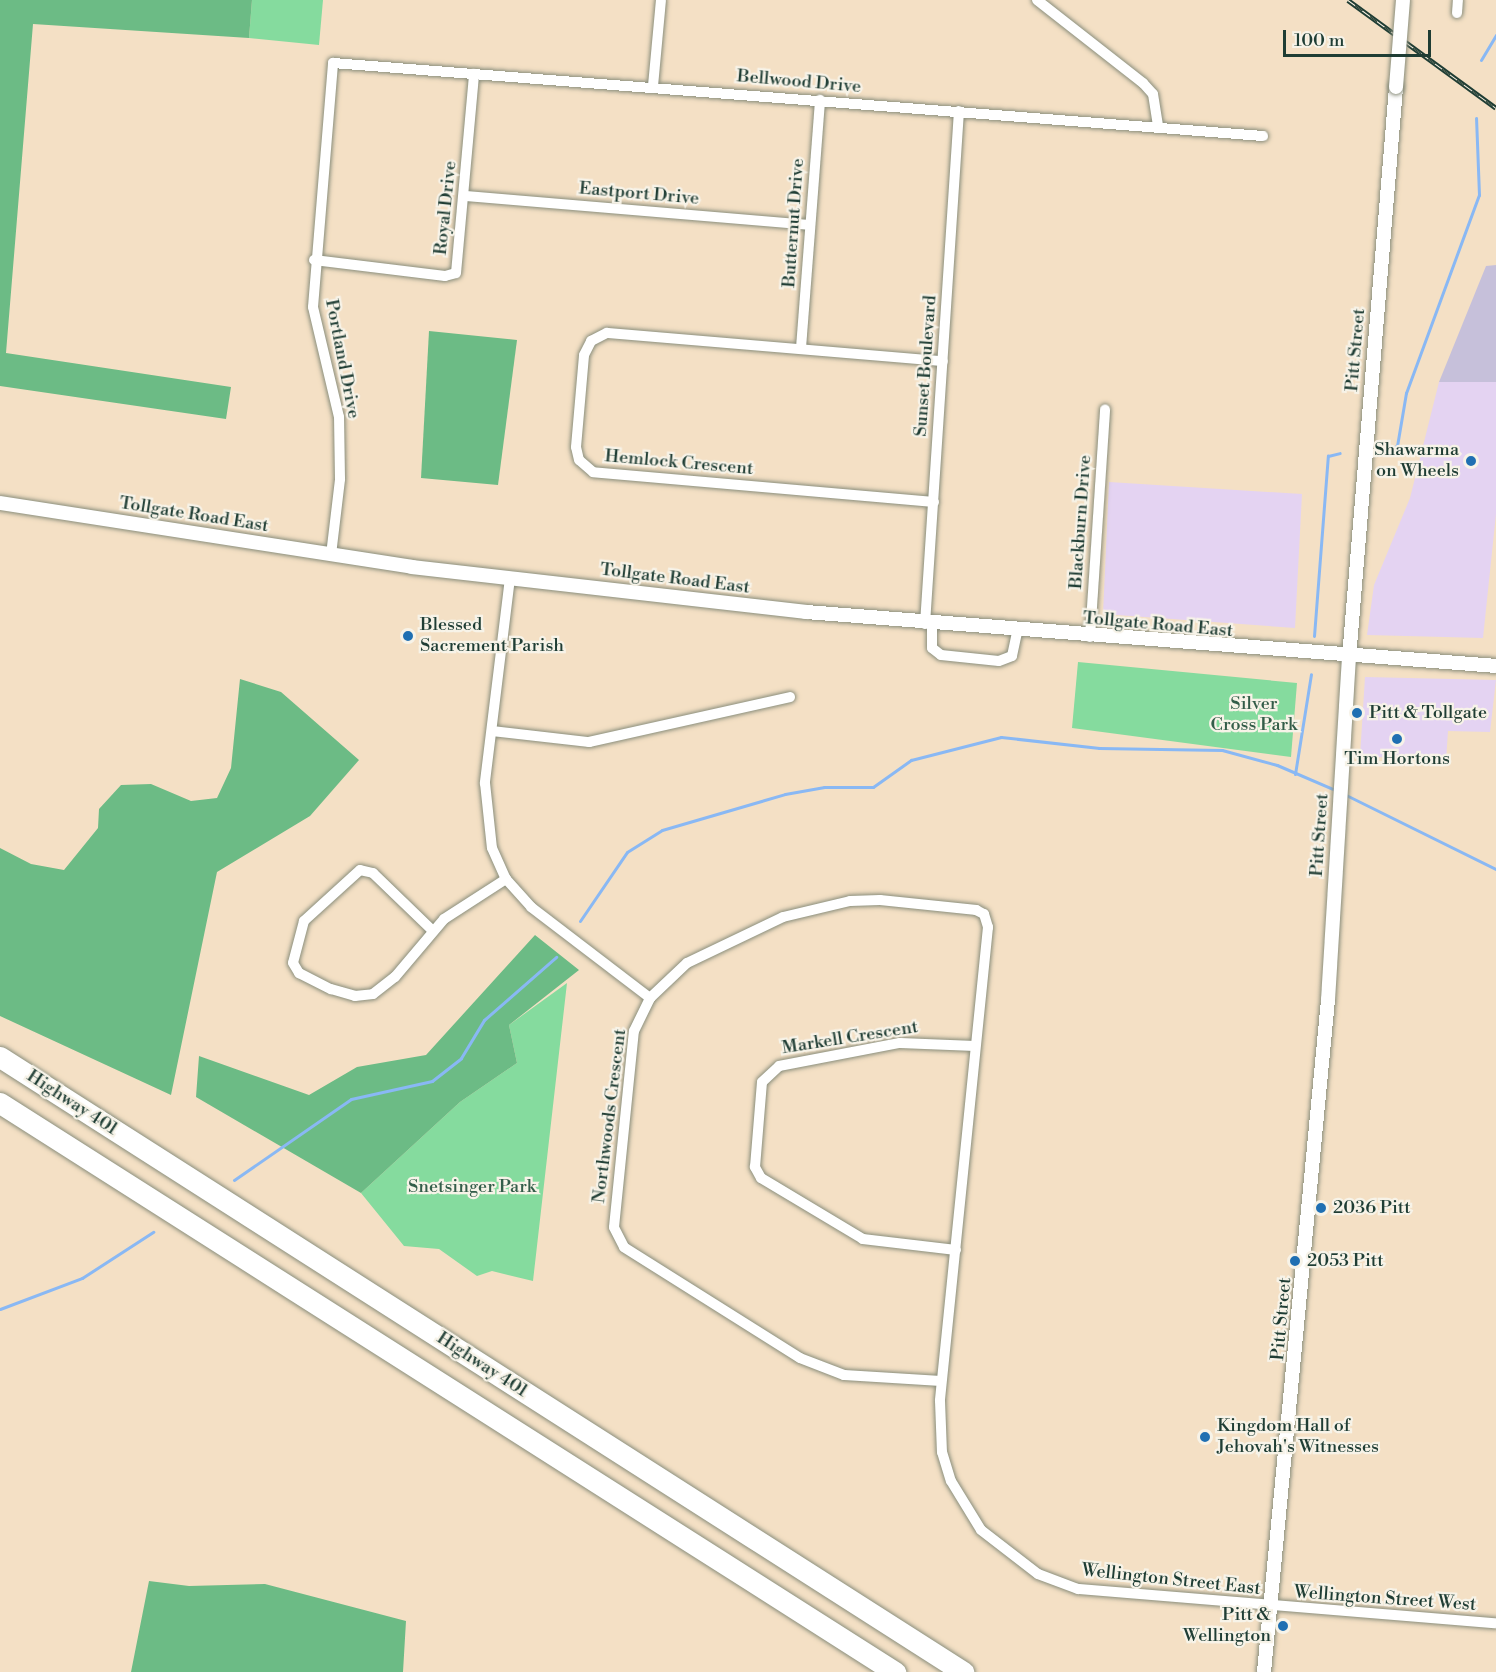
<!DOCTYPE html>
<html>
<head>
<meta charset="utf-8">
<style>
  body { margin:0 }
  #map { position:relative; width:1496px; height:1672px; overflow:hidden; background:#f4e0c5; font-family:"Libre Bodoni",serif }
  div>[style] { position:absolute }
  .built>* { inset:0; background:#e4d3f2 }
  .industrial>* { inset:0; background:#c6c0da }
  .green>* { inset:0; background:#85db9e }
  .forest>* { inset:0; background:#6cbb85 }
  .stream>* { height:3px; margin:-1.5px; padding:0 1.5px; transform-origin:1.5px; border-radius:1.5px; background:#89b8f4 }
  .roads { filter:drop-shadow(0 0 2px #8a8e7c) drop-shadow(0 0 2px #8a8e7c) }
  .minor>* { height:10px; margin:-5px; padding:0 5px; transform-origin:5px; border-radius:5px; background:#fff }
  .tertiary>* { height:14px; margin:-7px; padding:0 7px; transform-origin:7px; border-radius:7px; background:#fff }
  .motorway>* { height:21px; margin:-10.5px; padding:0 10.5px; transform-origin:10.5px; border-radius:10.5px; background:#fff }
  .rail>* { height:5px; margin-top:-2.5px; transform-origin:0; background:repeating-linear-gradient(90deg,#f7f3e8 0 9px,#1f3d34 0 18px); box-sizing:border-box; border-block:2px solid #1f3d34 }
  .bridges { filter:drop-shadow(0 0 2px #8a8e7c) drop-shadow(0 0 2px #8a8e7c) }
  .tertiary-bridge>* { height:14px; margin:-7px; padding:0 7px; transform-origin:7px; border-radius:7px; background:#fff }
  .dots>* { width:16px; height:16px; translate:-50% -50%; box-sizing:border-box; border:3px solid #f7f3e8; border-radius:50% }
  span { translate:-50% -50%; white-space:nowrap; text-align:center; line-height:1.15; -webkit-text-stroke:4.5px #f7f3e8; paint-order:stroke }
  .street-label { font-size:18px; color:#1f3d34 }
  .poi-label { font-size:18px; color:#1f3d34 }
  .right { translate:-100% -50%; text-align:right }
  .left { translate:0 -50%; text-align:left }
  .park-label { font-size:18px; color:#335d49 }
  .scale { position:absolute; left:1283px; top:30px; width:148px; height:27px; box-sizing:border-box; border:3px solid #1f3d34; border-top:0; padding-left:8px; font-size:18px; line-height:21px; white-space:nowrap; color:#1f3d34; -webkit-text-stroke:4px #f7f3e8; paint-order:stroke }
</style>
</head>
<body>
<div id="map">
  <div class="built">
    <i style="clip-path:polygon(1439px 382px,1496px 382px,1496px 514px,1483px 638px,1367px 635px,1374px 585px,1410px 498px)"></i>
    <i style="clip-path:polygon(1109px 482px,1302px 494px,1295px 628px,1103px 614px)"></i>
    <i style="clip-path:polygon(1365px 677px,1496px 680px,1490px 732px,1448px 731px,1446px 761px,1360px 756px)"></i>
  </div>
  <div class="industrial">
    <i style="clip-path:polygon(1496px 265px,1496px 382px,1439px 382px,1486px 266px)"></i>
  </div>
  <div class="green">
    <i style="clip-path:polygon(252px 0,323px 0,319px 45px,249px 38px)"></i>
    <i style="clip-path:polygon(1078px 662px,1297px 683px,1291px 757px,1072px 728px)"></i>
    <i style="clip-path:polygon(567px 983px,533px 1281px,492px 1271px,477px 1276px,439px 1249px,404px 1246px,361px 1193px,460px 1102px,517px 1063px,509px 1025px)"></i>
  </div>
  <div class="forest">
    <i style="clip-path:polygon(0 0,252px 0,249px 38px,33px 24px,6px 353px,231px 387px,226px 419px,0 386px)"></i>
    <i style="clip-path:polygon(429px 331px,517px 340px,498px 485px,421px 478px)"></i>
    <i style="clip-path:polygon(240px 679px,281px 692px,359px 760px,310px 816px,217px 872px,171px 1095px,0 1016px,0 848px,31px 864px,64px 870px,98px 828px,99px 809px,121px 785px,151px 784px,191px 801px,217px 798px,231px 768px)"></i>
    <i style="clip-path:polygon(535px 935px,579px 970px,509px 1025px,517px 1063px,460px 1102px,361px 1193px,196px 1097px,199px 1056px,309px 1095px,357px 1067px,426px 1055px)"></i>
    <i style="clip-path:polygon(149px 1581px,189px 1586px,265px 1584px,406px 1621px,403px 1672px,131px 1672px)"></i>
  </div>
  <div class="stream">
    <i style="left:1481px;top:60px;width:29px;rotate:-59deg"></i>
    <i style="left:1379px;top:455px;width:20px;rotate:-27deg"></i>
    <i style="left:1397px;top:446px;width:54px;rotate:-80.4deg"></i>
    <i style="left:1406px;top:393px;width:211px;rotate:-69.8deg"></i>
    <i style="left:1479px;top:195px;width:77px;rotate:-92.2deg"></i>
    <i style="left:1314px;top:636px;width:181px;rotate:-85.6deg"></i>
    <i style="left:1328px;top:456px;width:12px;rotate:-14deg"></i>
    <i style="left:1295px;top:774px;width:101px;rotate:-80.9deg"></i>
    <i style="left:1344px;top:794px;width:169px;rotate:26.3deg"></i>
    <i style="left:580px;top:921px;width:83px;rotate:-55.7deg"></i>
    <i style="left:627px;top:852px;width:41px;rotate:-32.2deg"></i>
    <i style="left:662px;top:830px;width:128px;rotate:-16.3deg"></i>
    <i style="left:785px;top:794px;width:40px;rotate:-10deg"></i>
    <i style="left:824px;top:787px;width:49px"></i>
    <i style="left:873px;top:787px;width:47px;rotate:-35.4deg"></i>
    <i style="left:911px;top:760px;width:93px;rotate:-14.3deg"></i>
    <i style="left:1001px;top:737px;width:99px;rotate:6.4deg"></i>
    <i style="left:1099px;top:748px;width:123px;rotate:0.9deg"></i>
    <i style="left:1222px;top:750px;width:57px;rotate:15.3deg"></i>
    <i style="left:1277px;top:765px;width:63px;rotate:23.3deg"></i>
    <i style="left:234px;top:1180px;width:142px;rotate:-34.7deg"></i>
    <i style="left:351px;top:1099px;width:83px;rotate:-12.5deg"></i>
    <i style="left:432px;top:1081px;width:37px;rotate:-38deg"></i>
    <i style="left:461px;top:1058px;width:44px;rotate:-58.8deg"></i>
    <i style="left:484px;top:1020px;width:96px;rotate:-41.2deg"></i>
    <i style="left:0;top:1309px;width:88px;rotate:-20.7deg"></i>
    <i style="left:82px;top:1278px;width:85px;rotate:-32.9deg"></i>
  </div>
  <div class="roads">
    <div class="minor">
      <i style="left:1037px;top:0;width:135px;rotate:38.1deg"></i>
      <i style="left:1143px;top:83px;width:15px;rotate:48deg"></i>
      <i style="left:1153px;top:94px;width:33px;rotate:81deg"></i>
      <i style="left:1457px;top:13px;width:13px;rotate:-86deg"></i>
      <i style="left:653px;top:86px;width:86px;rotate:-84.7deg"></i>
      <i style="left:465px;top:196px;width:346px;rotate:4.8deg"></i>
      <i style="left:314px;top:260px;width:132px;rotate:7deg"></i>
      <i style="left:445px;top:276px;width:11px;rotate:-15deg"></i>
      <i style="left:456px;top:273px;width:200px;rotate:-84.8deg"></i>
      <i style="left:801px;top:348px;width:249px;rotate:-85.6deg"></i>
      <i style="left:934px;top:502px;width:342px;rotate:-175deg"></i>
      <i style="left:593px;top:472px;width:18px;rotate:-139deg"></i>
      <i style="left:579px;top:460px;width:13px;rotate:-103deg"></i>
      <i style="left:576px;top:447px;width:92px;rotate:-85deg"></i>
      <i style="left:584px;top:355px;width:16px;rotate:-63deg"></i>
      <i style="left:591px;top:341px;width:18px;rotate:-27deg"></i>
      <i style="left:607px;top:333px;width:337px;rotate:4.8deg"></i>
      <i style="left:331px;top:555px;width:77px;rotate:-83.2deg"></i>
      <i style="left:340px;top:479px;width:62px;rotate:-90.9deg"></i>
      <i style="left:339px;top:417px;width:113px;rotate:-103.3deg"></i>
      <i style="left:313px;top:307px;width:245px;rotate:-85.3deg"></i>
      <i style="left:333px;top:63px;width:933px;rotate:4.49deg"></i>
      <i style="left:510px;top:578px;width:207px;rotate:97deg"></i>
      <i style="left:485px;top:783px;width:65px;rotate:83.9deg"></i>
      <i style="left:492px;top:848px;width:34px;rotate:66deg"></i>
      <i style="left:506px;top:879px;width:38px;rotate:48deg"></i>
      <i style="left:531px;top:907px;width:150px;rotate:37.4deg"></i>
      <i style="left:925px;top:624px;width:514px;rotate:-86.21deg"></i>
      <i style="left:932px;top:625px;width:23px;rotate:90deg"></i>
      <i style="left:932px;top:648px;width:11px;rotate:38deg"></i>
      <i style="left:941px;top:655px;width:58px;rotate:5.9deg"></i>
      <i style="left:999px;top:661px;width:14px;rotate:-21deg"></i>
      <i style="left:1012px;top:656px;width:25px;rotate:-78deg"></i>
      <i style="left:1090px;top:637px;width:228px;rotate:-86.2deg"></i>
      <i style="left:492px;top:731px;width:98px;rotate:6.5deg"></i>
      <i style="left:589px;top:742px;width:206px;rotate:-12.6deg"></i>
      <i style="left:433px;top:931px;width:83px;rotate:-136deg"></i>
      <i style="left:373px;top:873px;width:13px;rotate:-167deg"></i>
      <i style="left:360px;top:870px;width:76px;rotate:137.7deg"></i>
      <i style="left:304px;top:921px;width:43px;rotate:104.7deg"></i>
      <i style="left:293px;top:963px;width:12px;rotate:59deg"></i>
      <i style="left:299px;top:973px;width:36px;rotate:27deg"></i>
      <i style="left:331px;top:989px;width:25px;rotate:16deg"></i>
      <i style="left:355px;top:996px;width:18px;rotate:-6deg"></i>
      <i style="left:373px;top:994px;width:28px;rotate:-38deg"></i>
      <i style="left:395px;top:977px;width:76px;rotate:-49.8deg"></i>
      <i style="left:444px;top:919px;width:74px;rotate:-32.8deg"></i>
      <i style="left:956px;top:1250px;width:94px;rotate:-173.3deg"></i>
      <i style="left:863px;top:1239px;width:119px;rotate:-149.1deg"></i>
      <i style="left:761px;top:1178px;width:13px;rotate:-119deg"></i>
      <i style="left:755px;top:1167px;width:85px;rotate:-85.3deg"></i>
      <i style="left:762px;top:1082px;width:23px;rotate:-43deg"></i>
      <i style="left:779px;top:1066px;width:123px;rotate:-10.8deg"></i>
      <i style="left:900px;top:1043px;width:75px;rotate:2.3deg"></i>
      <i style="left:941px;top:1381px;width:97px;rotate:-176.5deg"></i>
      <i style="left:844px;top:1375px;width:47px;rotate:-158.9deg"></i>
      <i style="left:800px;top:1358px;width:208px;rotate:-147.8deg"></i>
      <i style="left:624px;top:1247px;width:22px;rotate:-117deg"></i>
      <i style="left:614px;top:1227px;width:197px;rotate:-84.2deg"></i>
      <i style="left:634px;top:1031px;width:37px;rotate:-64deg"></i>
      <i style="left:650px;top:998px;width:51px;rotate:-43.4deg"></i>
      <i style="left:687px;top:963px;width:106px;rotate:-25.6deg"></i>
      <i style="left:783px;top:917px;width:69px;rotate:-13.4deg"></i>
      <i style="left:850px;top:901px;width:30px;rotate:-2deg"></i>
      <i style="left:880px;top:900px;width:97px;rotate:5.9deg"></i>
      <i style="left:976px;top:910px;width:9px;rotate:27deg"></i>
      <i style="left:984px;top:914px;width:14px;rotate:73deg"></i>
      <i style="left:988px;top:927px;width:476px;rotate:95.8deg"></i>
      <i style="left:940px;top:1401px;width:51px;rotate:87.8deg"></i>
      <i style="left:942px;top:1452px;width:30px;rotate:73deg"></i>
      <i style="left:951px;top:1481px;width:57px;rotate:58.5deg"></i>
      <i style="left:981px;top:1530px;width:72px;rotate:37.7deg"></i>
      <i style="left:1038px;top:1574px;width:43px;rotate:20.6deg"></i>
      <i style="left:1078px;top:1589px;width:419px;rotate:4.7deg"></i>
    </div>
    <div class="tertiary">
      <i style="left:0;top:503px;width:417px;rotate:8.8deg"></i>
      <i style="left:412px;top:567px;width:397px;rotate:6.5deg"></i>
      <i style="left:806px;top:612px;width:692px;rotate:4.47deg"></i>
      <i style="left:1264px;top:1672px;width:675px;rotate:-84.56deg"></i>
      <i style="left:1328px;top:1000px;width:343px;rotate:-86.5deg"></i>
      <i style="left:1349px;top:658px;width:573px;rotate:-85.29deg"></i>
    </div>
    <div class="motorway">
      <i style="left:0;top:1057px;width:1143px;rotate:32.56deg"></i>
      <i style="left:0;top:1103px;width:1061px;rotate:32.45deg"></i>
    </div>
  </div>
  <div class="rail">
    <i style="left:1348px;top:0;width:183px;rotate:36.1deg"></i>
  </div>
  <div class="bridges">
    <div class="tertiary-bridge">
      <i style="left:1396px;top:87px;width:87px;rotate:-85.4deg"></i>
    </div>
  </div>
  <div class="dots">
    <i style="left:1471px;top:461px;background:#1f6fb2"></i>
    <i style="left:408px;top:636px;background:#1f6fb2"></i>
    <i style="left:1357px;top:713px;background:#1f6fb2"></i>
    <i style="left:1397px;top:739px;background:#1f6fb2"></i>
    <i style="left:1321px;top:1208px;background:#1f6fb2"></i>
    <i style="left:1295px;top:1261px;background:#1f6fb2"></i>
    <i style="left:1205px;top:1437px;background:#1f6fb2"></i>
    <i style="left:1283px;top:1626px;background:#1f6fb2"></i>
  </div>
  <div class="street-label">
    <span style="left:799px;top:82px;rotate:5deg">Bellwood Drive</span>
    <span style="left:639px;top:194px;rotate:5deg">Eastport Drive</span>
    <span style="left:446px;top:208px;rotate:-84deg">Royal Drive</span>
    <span style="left:794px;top:223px;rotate:-86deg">Butternut Drive</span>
    <span style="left:1356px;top:350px;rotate:-85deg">Pitt Street</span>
    <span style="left:342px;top:359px;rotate:79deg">Portland Drive</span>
    <span style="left:926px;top:366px;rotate:-86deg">Sunset Boulevard</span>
    <span style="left:679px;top:463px;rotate:5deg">Hemlock Crescent</span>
    <span style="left:194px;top:515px;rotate:9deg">Tollgate Road East</span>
    <span style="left:1081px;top:522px;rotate:-86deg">Blackburn Drive</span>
    <span style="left:675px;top:579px;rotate:7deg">Tollgate Road East</span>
    <span style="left:1158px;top:625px;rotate:5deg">Tollgate Road East</span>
    <span style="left:1320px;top:835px;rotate:-86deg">Pitt Street</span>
    <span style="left:850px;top:1038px;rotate:-9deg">Markell Crescent</span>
    <span style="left:72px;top:1103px;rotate:33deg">Highway 401</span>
    <span style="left:610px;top:1116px;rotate:-83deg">Northwoods Crescent</span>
    <span style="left:1282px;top:1319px;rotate:-85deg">Pitt Street</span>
    <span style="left:482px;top:1365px;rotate:33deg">Highway 401</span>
    <span style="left:1171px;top:1580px;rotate:6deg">Wellington Street East</span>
    <span style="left:1385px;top:1599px;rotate:4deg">Wellington Street West</span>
  </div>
  <div class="poi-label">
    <span class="right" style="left:1459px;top:461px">Shawarma<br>on Wheels</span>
    <span class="left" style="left:420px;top:636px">Blessed<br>Sacrement Parish</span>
    <span class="left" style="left:1369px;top:713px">Pitt &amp; Tollgate</span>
    <span style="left:1397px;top:759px">Tim Hortons</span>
    <span class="left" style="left:1333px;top:1208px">2036 Pitt</span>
    <span class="left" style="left:1307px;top:1261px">2053 Pitt</span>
    <span class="left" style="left:1217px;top:1437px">Kingdom Hall of<br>Jehovah's Witnesses</span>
    <span class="right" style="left:1271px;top:1626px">Pitt &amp;<br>Wellington</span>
  </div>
  <div class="park-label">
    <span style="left:1254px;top:715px">Silver<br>Cross Park</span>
    <span style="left:472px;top:1187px">Snetsinger Park</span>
  </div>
  <div class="scale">100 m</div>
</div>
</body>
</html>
